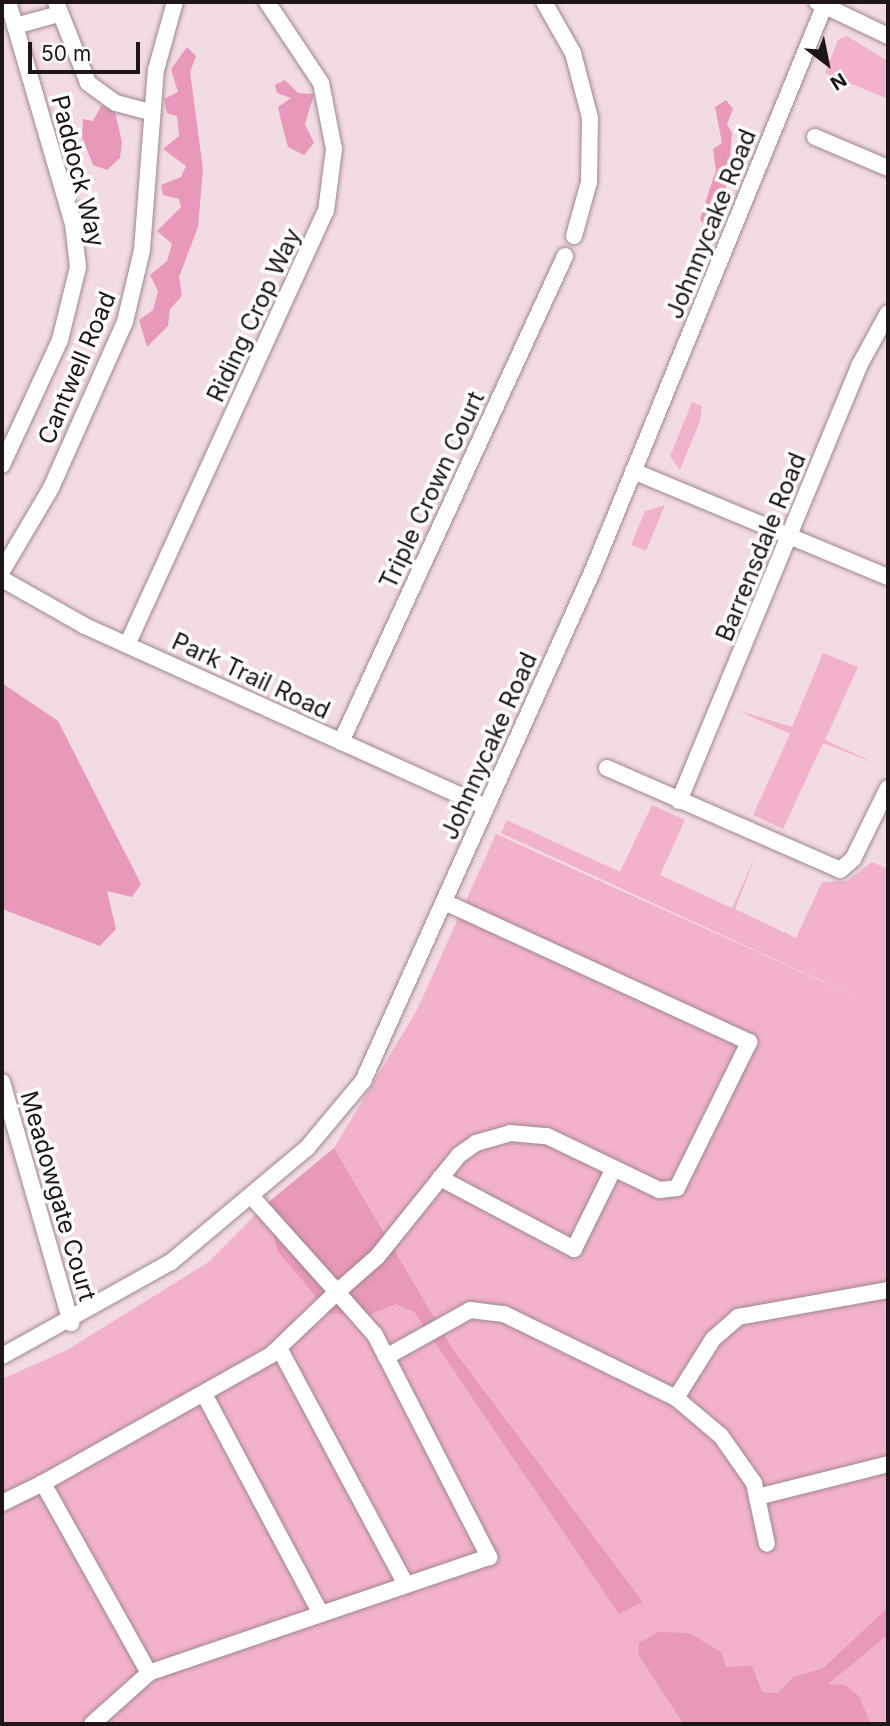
<!DOCTYPE html>
<html>
<head>
<meta charset="utf-8">
<style>
  body { margin:0 }
  #map { position:relative; width:890px; height:1726px; overflow:hidden; background:#f3dbe4; font-family:Inter,sans-serif }
  div>[style] { position:absolute }
  .green>* { inset:0; background:#f3b2cc }
  .forest>* { inset:0; background:#e898b9 }
  .roads { filter:drop-shadow(0 0 2px #9e8790) drop-shadow(0 0 2px #9e8790) }
  .minor>* { height:16px; margin:-8px; padding:0 8px; transform-origin:8px; border-radius:8px; background:#fff }
  span { translate:-50% -50%; white-space:nowrap; text-align:center; line-height:1.15; -webkit-text-stroke:7px #fff; paint-order:stroke }
  .street-label { font-size:24px; color:#1d1518 }
  .frame { position:absolute; inset:0; border:4px solid #1d1518; pointer-events:none }
  .north { position:absolute; left:792px; top:28px; width:70px; height:70px; -webkit-text-stroke:5px #fff; paint-order:stroke; rotate:148deg; font-size:19px; font-weight:700; line-height:28px; text-align:center; color:#1d1518 }
  .north::after { content:''; display:block; margin:auto; width:24px; height:32px; background:#1d1518; clip-path:polygon(50% 0,100% 100%,50% 72%,0 100%) }
  .scale { position:absolute; left:28px; top:42px; width:112px; height:32px; box-sizing:border-box; border:4px solid #1d1518; border-top:0; padding-left:9px; font-size:21px; line-height:24px; white-space:nowrap; color:#1d1518; -webkit-text-stroke:5px #fff; paint-order:stroke }
</style>
</head>
<body>
<div id="map">
  <div class="green">
    <i style="clip-path:polygon(847px 36px,888px 61px,888px 99px,825px 73px,838px 40px)"></i>
    <i style="clip-path:polygon(692px 402px,702px 406px,700px 421px,680px 470px,670px 456px)"></i>
    <i style="clip-path:polygon(665px 505px,646px 551px,631px 545px,645px 511px)"></i>
    <i style="clip-path:polygon(823px 653px,858px 667px,825px 740px,877px 764px,823px 743px,783px 829px,753px 815px,790px 734px,737px 710px,792px 727px)"></i>
    <i style="clip-path:polygon(652px 805px,685px 820px,660px 875px,732px 908px,757px 853px,735px 909px,796px 938px,822px 882px,847px 881px,872px 862px,888px 869px,888px 1607px,823px 1668px,793px 1677px,777px 1693px,763px 1692px,757px 1676px,726px 1667px,695px 1640px,657px 1632px,639px 1643px,638px 1654px,683px 1724px,2px 1724px,2px 1379px,67px 1350px,207px 1263px,265px 1205px,364px 1317px,396px 1303px,414px 1312px,619px 1613px,643px 1602px,453px 1349px,334px 1148px,417px 1010px,496px 834px,870px 1003px,501px 833px,507px 820px,620px 872px)"></i>
    <i style="clip-path:polygon(888px 1635px,888px 1724px,871px 1724px,859px 1696px,827px 1684px)"></i>
  </div>
  <div class="forest">
    <i style="clip-path:polygon(187px 47px,196px 56px,190px 72px,203px 169px,198px 227px,179px 277px,182px 296px,170px 309px,168px 326px,147px 347px,139px 320px,153px 310px,158px 291px,150px 275px,167px 261px,172px 244px,157px 231px,181px 207px,179px 199px,163px 195px,161px 185px,181px 177px,186px 166px,163px 149px,179px 136px,177px 116px,167px 113px,164px 99px,178px 92px,171px 69px)"></i>
    <i style="clip-path:polygon(285px 80px,298px 93px,314px 94px,305px 124px,314px 143px,304px 155px,288px 147px,282px 125px,278px 107px,291px 98px,277px 93px,275px 85px)"></i>
    <i style="clip-path:polygon(726px 100px,733px 109px,727px 124px,732px 133px,729px 170px,721px 214px,705px 226px,700px 219px,716px 170px,713px 149px,722px 143px,715px 107px)"></i>
    <i style="clip-path:polygon(101px 106px,114px 108px,122px 142px,120px 158px,107px 170px,93px 165px,82px 137px,83px 119px,93px 121px)"></i>
    <i style="clip-path:polygon(2px 683px,58px 721px,141px 884px,132px 897px,107px 891px,116px 929px,100px 946px,2px 909px)"></i>
    <i style="clip-path:polygon(334px 1148px,453px 1349px,643px 1602px,619px 1614px,414px 1312px,396px 1304px,364px 1317px,330px 1313px,278px 1252px,265px 1205px)"></i>
    <i style="clip-path:polygon(888px 1607px,888px 1635px,828px 1684px,845px 1685px,859px 1696px,871px 1724px,683px 1724px,638px 1654px,639px 1643px,657px 1632px,689px 1633px,721px 1652px,726px 1667px,752px 1666px,763px 1692px,777px 1693px,793px 1677px,823px 1668px)"></i>
  </div>
  <div class="roads">
    <div class="minor">
      <i style="left:56px;top:2px;width:87px;rotate:68.4deg"></i>
      <i style="left:88px;top:83px;width:34px;rotate:36deg"></i>
      <i style="left:116px;top:103px;width:35px;rotate:15deg"></i>
      <i style="left:544px;top:2px;width:59px;rotate:60.4deg"></i>
      <i style="left:573px;top:53px;width:67px;rotate:75.3deg"></i>
      <i style="left:590px;top:118px;width:64px;rotate:90.9deg"></i>
      <i style="left:589px;top:182px;width:56px;rotate:105.5deg"></i>
      <i style="left:817px;top:2px;width:79px;rotate:25.6deg"></i>
      <i style="left:15px;top:26px;width:46px;rotate:-15.3deg"></i>
      <i style="left:815px;top:137px;width:79px;rotate:23deg"></i>
      <i style="left:2px;top:465px;width:138px;rotate:-65.1deg"></i>
      <i style="left:60px;top:340px;width:75px;rotate:-76.1deg"></i>
      <i style="left:78px;top:267px;width:43px;rotate:-96.6deg"></i>
      <i style="left:73px;top:224px;width:231px;rotate:-106.3deg"></i>
      <i style="left:633px;top:471px;width:276px;rotate:22.6deg"></i>
      <i style="left:2px;top:571px;width:96px;rotate:-59.4deg"></i>
      <i style="left:51px;top:488px;width:182px;rotate:-66deg"></i>
      <i style="left:125px;top:322px;width:74px;rotate:-76.7deg"></i>
      <i style="left:142px;top:250px;width:181px;rotate:-85.6deg"></i>
      <i style="left:156px;top:70px;width:71px;rotate:-74.4deg"></i>
      <i style="left:2px;top:579px;width:95px;rotate:29.5deg"></i>
      <i style="left:85px;top:626px;width:440px;rotate:24.3deg"></i>
      <i style="left:127px;top:645px;width:477px;rotate:-65.4deg"></i>
      <i style="left:326px;top:211px;width:63px;rotate:-82.6deg"></i>
      <i style="left:334px;top:149px;width:67px;rotate:-101.1deg"></i>
      <i style="left:321px;top:83px;width:97px;rotate:-123.7deg"></i>
      <i style="left:341px;top:742px;width:535px;rotate:-65.25deg"></i>
      <i style="left:607px;top:768px;width:254px;rotate:23.6deg"></i>
      <i style="left:840px;top:870px;width:17px;rotate:-40deg"></i>
      <i style="left:853px;top:859px;width:79px;rotate:-63.8deg"></i>
      <i style="left:679px;top:801px;width:471px;rotate:-67.5deg"></i>
      <i style="left:859px;top:366px;width:60px;rotate:-61.3deg"></i>
      <i style="left:2px;top:1082px;width:251px;rotate:74deg"></i>
      <i style="left:440px;top:1178px;width:152px;rotate:27.9deg"></i>
      <i style="left:574px;top:1249px;width:90px;rotate:-63.7deg"></i>
      <i style="left:252px;top:1197px;width:127px;rotate:48.2deg"></i>
      <i style="left:337px;top:1292px;width:57px;rotate:48.5deg"></i>
      <i style="left:375px;top:1335px;width:250px;rotate:62.8deg"></i>
      <i style="left:489px;top:1557px;width:359px;rotate:161.2deg"></i>
      <i style="left:149px;top:1673px;width:218px;rotate:-119.2deg"></i>
      <i style="left:43px;top:1483px;width:261px;rotate:-29.3deg"></i>
      <i style="left:271px;top:1355px;width:91px;rotate:-43.7deg"></i>
      <i style="left:337px;top:1292px;width:53px;rotate:-41.2deg"></i>
      <i style="left:377px;top:1257px;width:131px;rotate:-51.2deg"></i>
      <i style="left:459px;top:1155px;width:21px;rotate:-35deg"></i>
      <i style="left:476px;top:1143px;width:35px;rotate:-16deg"></i>
      <i style="left:510px;top:1133px;width:37px;rotate:5deg"></i>
      <i style="left:547px;top:1136px;width:124px;rotate:25.7deg"></i>
      <i style="left:659px;top:1190px;width:18px;rotate:-6deg"></i>
      <i style="left:677px;top:1188px;width:163px;rotate:-63.7deg"></i>
      <i style="left:749px;top:1042px;width:335px;rotate:-155.3deg"></i>
      <i style="left:279px;top:1348px;width:269px;rotate:61.8deg"></i>
      <i style="left:2px;top:1356px;width:193px;rotate:-29.1deg"></i>
      <i style="left:171px;top:1262px;width:177px;rotate:-40deg"></i>
      <i style="left:307px;top:1148px;width:87px;rotate:-50.1deg"></i>
      <i style="left:363px;top:1081px;width:560px;rotate:-65.77deg"></i>
      <i style="left:593px;top:570px;width:614px;rotate:-67.7deg"></i>
      <i style="left:386px;top:1357px;width:96px;rotate:-29.2deg"></i>
      <i style="left:470px;top:1310px;width:34px;rotate:7deg"></i>
      <i style="left:504px;top:1314px;width:191px;rotate:26deg"></i>
      <i style="left:676px;top:1398px;width:59px;rotate:40.2deg"></i>
      <i style="left:721px;top:1436px;width:57px;rotate:54.9deg"></i>
      <i style="left:754px;top:1483px;width:62px;rotate:78deg"></i>
      <i style="left:204px;top:1394px;width:249px;rotate:62deg"></i>
      <i style="left:676px;top:1398px;width:70px;rotate:-57.9deg"></i>
      <i style="left:713px;top:1339px;width:33px;rotate:-41deg"></i>
      <i style="left:738px;top:1317px;width:152px;rotate:-10.2deg"></i>
      <i style="left:757px;top:1497px;width:135px;rotate:-14.1deg"></i>
      <i style="left:2px;top:1503px;width:46px;rotate:-26deg"></i>
      <i style="left:92px;top:1724px;width:76px;rotate:-41.8deg"></i>
    </div>
  </div>
  <div class="street-label">
    <span style="left:78px;top:171px;rotate:76deg">Paddock Way</span>
    <span style="left:711px;top:224px;rotate:-68deg">Johnnycake Road</span>
    <span style="left:254px;top:315px;rotate:-65deg">Riding Crop Way</span>
    <span style="left:77px;top:368px;rotate:-67deg">Cantwell Road</span>
    <span style="left:432px;top:490px;rotate:-65deg">Triple Crown Court</span>
    <span style="left:761px;top:547px;rotate:-68deg">Barrensdale Road</span>
    <span style="left:251px;top:676px;rotate:25deg">Park Trail Road</span>
    <span style="left:489px;top:746px;rotate:-66deg">Johnnycake Road</span>
    <span style="left:58px;top:1196px;rotate:74deg">Meadowgate Court</span>
  </div>
  <div class="frame"></div>
  <div class="north">N</div>
  <div class="scale">50 m</div>
</div>
</body>
</html>
